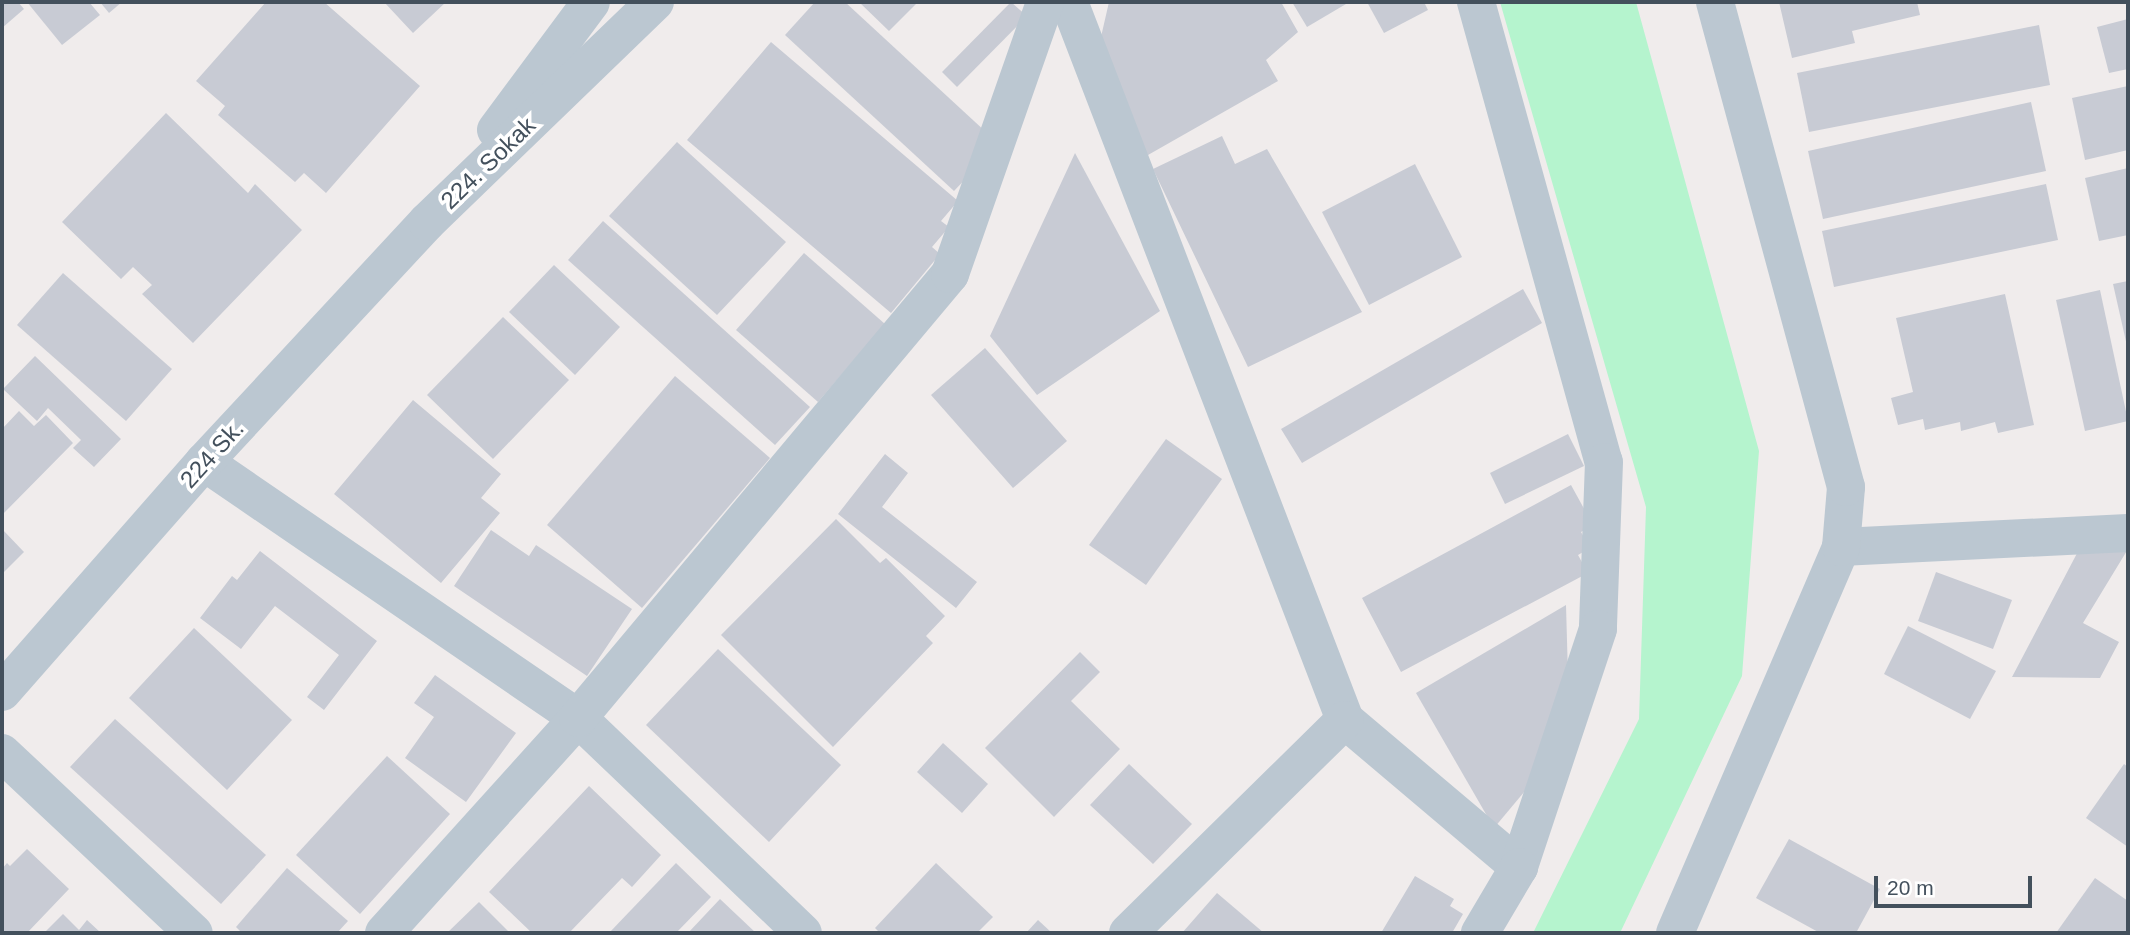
<!DOCTYPE html>
<html>
<head>
<meta charset="utf-8">
<style>
  body { margin:0 }
  #map { position:relative; width:2130px; height:935px; overflow:hidden; background:#f0ecec; font-family:Helvetica,sans-serif }
  div>[style] { position:absolute }
  .green>* { inset:0; background:#b5f4ce }
  .building>* { inset:0; background:#c8cbd4 }
  .minor>* { height:38px; margin:-19px; padding:0 19px; transform-origin:19px; border-radius:19px; background:#bbc7d1 }
  span { translate:-50% -50%; white-space:nowrap; text-align:center; line-height:1.15; -webkit-text-stroke:7px #fff; paint-order:stroke }
  .street-label { font-size:24px; color:#43505c }
  .frame { position:absolute; inset:0; border:4px solid #43505c; pointer-events:none }
  .scale { position:absolute; left:1874px; top:876px; width:158px; height:32px; box-sizing:border-box; border:4px solid #43505c; border-top:0; padding-left:9px; font-size:21px; line-height:24px; white-space:nowrap; color:#43505c; -webkit-text-stroke:5px #fff; paint-order:stroke }
</style>
</head>
<body>
<div id="map">
  <div class="green">
    <i style="clip-path:polygon(1500px 2px,1636px 2px,1759px 451px,1742px 676px,1620px 933px,1533px 933px,1639px 719px,1646px 507px)"></i>
  </div>
  <div class="building">
    <i style="clip-path:polygon(2px 2px,18px 2px,24px 9px,2px 28px)"></i>
    <i style="clip-path:polygon(27px 2px,89px 2px,100px 15px,62px 45px)"></i>
    <i style="clip-path:polygon(100px 2px,122px 2px,109px 13px)"></i>
    <i style="clip-path:polygon(266px 2px,324px 2px,420px 86px,326px 193px,304px 173px,295px 182px,218px 115px,225px 106px,196px 81px)"></i>
    <i style="clip-path:polygon(384px 2px,446px 2px,413px 33px)"></i>
    <i style="clip-path:polygon(815px 2px,845px 2px,987px 133px,987px 156px,954px 191px,785px 35px)"></i>
    <i style="clip-path:polygon(859px 2px,918px 2px,889px 31px)"></i>
    <i style="clip-path:polygon(1011px 2px,1027px 16px,957px 87px,942px 72px)"></i>
    <i style="clip-path:polygon(1109px 2px,1281px 2px,1298px 32px,1266px 60px,1278px 81px,1148px 155px,1095px 63px)"></i>
    <i style="clip-path:polygon(1292px 2px,1345px 2px,1346px 4px,1307px 27px)"></i>
    <i style="clip-path:polygon(1367px 2px,1424px 2px,1428px 10px,1384px 33px)"></i>
    <i style="clip-path:polygon(1779px 2px,1917px 2px,1920px 15px,1852px 31px,1855px 43px,1792px 58px)"></i>
    <i style="clip-path:polygon(2128px 19px,2128px 69px,2109px 73px,2097px 27px)"></i>
    <i style="clip-path:polygon(2039px 25px,2050px 85px,1809px 132px,1797px 73px)"></i>
    <i style="clip-path:polygon(771px 42px,958px 201px,941px 221px,949px 227px,932px 247px,940px 254px,891px 313px,687px 140px)"></i>
    <i style="clip-path:polygon(2128px 86px,2128px 150px,2085px 160px,2072px 98px)"></i>
    <i style="clip-path:polygon(2031px 102px,2046px 171px,1823px 219px,1808px 151px)"></i>
    <i style="clip-path:polygon(166px 113px,248px 193px,255px 184px,302px 230px,193px 343px,142px 294px,152px 285px,133px 267px,121px 279px,62px 222px)"></i>
    <i style="clip-path:polygon(1222px 136px,1235px 164px,1267px 149px,1362px 312px,1248px 367px,1153px 169px)"></i>
    <i style="clip-path:polygon(677px 142px,786px 242px,717px 315px,609px 216px)"></i>
    <i style="clip-path:polygon(1075px 153px,1160px 311px,1037px 395px,990px 336px)"></i>
    <i style="clip-path:polygon(1415px 164px,1462px 257px,1369px 305px,1322px 212px)"></i>
    <i style="clip-path:polygon(2128px 168px,2128px 235px,2099px 241px,2085px 178px)"></i>
    <i style="clip-path:polygon(2046px 184px,2058px 240px,1834px 287px,1822px 231px)"></i>
    <i style="clip-path:polygon(603px 221px,810px 407px,775px 445px,568px 260px)"></i>
    <i style="clip-path:polygon(804px 253px,885px 324px,818px 402px,736px 330px)"></i>
    <i style="clip-path:polygon(554px 265px,620px 327px,575px 375px,509px 312px)"></i>
    <i style="clip-path:polygon(63px 273px,172px 369px,126px 421px,17px 325px)"></i>
    <i style="clip-path:polygon(2128px 281px,2128px 346px,2127px 346px,2113px 284px)"></i>
    <i style="clip-path:polygon(1523px 289px,1542px 323px,1302px 463px,1281px 429px)"></i>
    <i style="clip-path:polygon(2100px 290px,2128px 421px,2085px 431px,2056px 300px)"></i>
    <i style="clip-path:polygon(2005px 294px,2034px 425px,1998px 433px,1995px 422px,1961px 431px,1960px 422px,1925px 430px,1923px 419px,1898px 425px,1891px 398px,1913px 392px,1896px 318px)"></i>
    <i style="clip-path:polygon(503px 317px,569px 380px,493px 459px,427px 395px)"></i>
    <i style="clip-path:polygon(985px 348px,1067px 441px,1013px 488px,931px 395px)"></i>
    <i style="clip-path:polygon(35px 356px,121px 439px,94px 467px,73px 448px,81px 440px,48px 408px,37px 421px,3px 389px)"></i>
    <i style="clip-path:polygon(675px 376px,770px 458px,642px 608px,547px 525px)"></i>
    <i style="clip-path:polygon(413px 400px,501px 474px,481px 498px,500px 513px,441px 583px,334px 494px)"></i>
    <i style="clip-path:polygon(19px 411px,34px 426px,46px 415px,73px 443px,2px 515px,2px 429px)"></i>
    <i style="clip-path:polygon(1568px 434px,1584px 466px,1505px 504px,1490px 473px)"></i>
    <i style="clip-path:polygon(1166px 439px,1222px 479px,1146px 585px,1089px 545px)"></i>
    <i style="clip-path:polygon(885px 454px,908px 473px,882px 507px,977px 582px,956px 608px,838px 514px)"></i>
    <i style="clip-path:polygon(1571px 485px,1593px 525px,1581px 532px,1590px 548px,1578px 555px,1588px 573px,1401px 672px,1362px 598px)"></i>
    <i style="clip-path:polygon(836px 519px,880px 563px,886px 558px,945px 616px,926px 636px,933px 643px,833px 747px,721px 635px)"></i>
    <i style="clip-path:polygon(2px 529px,24px 552px,2px 574px)"></i>
    <i style="clip-path:polygon(491px 530px,529px 556px,536px 545px,632px 609px,587px 676px,454px 586px)"></i>
    <i style="clip-path:polygon(2084px 540px,2128px 549px,2083px 623px,2119px 642px,2100px 678px,2012px 677px)"></i>
    <i style="clip-path:polygon(260px 551px,377px 641px,324px 710px,307px 697px,339px 655px,275px 606px,241px 649px,200px 618px,232px 576px,237px 580px)"></i>
    <i style="clip-path:polygon(1936px 572px,2012px 600px,1993px 649px,1918px 621px)"></i>
    <i style="clip-path:polygon(1566px 605px,1568px 676px,1535px 779px,1494px 828px,1416px 693px)"></i>
    <i style="clip-path:polygon(1908px 626px,1996px 671px,1970px 719px,1884px 674px)"></i>
    <i style="clip-path:polygon(194px 628px,292px 720px,227px 790px,129px 698px)"></i>
    <i style="clip-path:polygon(718px 649px,841px 765px,769px 842px,646px 725px)"></i>
    <i style="clip-path:polygon(1080px 652px,1100px 672px,1071px 701px,1120px 749px,1054px 817px,985px 748px)"></i>
    <i style="clip-path:polygon(435px 675px,516px 733px,466px 802px,405px 758px,434px 717px,414px 703px)"></i>
    <i style="clip-path:polygon(115px 719px,266px 855px,221px 904px,70px 767px)"></i>
    <i style="clip-path:polygon(943px 743px,988px 784px,962px 813px,917px 772px)"></i>
    <i style="clip-path:polygon(387px 756px,450px 814px,360px 914px,296px 855px)"></i>
    <i style="clip-path:polygon(1129px 764px,1192px 824px,1153px 864px,1090px 805px)"></i>
    <i style="clip-path:polygon(2124px 764px,2128px 767px,2128px 847px,2086px 818px)"></i>
    <i style="clip-path:polygon(589px 786px,661px 855px,632px 887px,622px 878px,569px 933px,532px 933px,489px 892px)"></i>
    <i style="clip-path:polygon(1789px 839px,1880px 889px,1856px 933px,1820px 933px,1756px 898px)"></i>
    <i style="clip-path:polygon(27px 849px,69px 889px,27px 933px,2px 933px,2px 869px,7px 863px,10px 866px)"></i>
    <i style="clip-path:polygon(676px 863px,711px 897px,676px 933px,609px 933px)"></i>
    <i style="clip-path:polygon(936px 863px,993px 917px,977px 933px,880px 933px,875px 928px)"></i>
    <i style="clip-path:polygon(287px 868px,348px 921px,337px 933px,242px 933px,236px 927px)"></i>
    <i style="clip-path:polygon(1415px 876px,1454px 899px,1450px 906px,1463px 914px,1452px 933px,1381px 933px)"></i>
    <i style="clip-path:polygon(2095px 878px,2128px 901px,2128px 933px,2056px 933px)"></i>
    <i style="clip-path:polygon(1217px 893px,1264px 933px,1182px 933px)"></i>
    <i style="clip-path:polygon(720px 899px,756px 933px,688px 933px)"></i>
    <i style="clip-path:polygon(479px 902px,510px 933px,447px 933px)"></i>
    <i style="clip-path:polygon(63px 914px,79px 930px,87px 920px,101px 933px,44px 933px)"></i>
    <i style="clip-path:polygon(1038px 920px,1052px 933px,1026px 933px)"></i>
  </div>
  <div class="minor">
    <i style="left:1069px;top:2px;width:769px;rotate:68.97deg"></i>
    <i style="left:1345px;top:720px;width:228px;rotate:40.2deg"></i>
    <i style="left:1476px;top:2px;width:477px;rotate:74.5deg"></i>
    <i style="left:1604px;top:462px;width:167px;rotate:92.1deg"></i>
    <i style="left:1598px;top:629px;width:251px;rotate:108.4deg"></i>
    <i style="left:1519px;top:867px;width:77px;rotate:120.6deg"></i>
    <i style="left:496px;top:130px;width:159px;rotate:-53.4deg"></i>
    <i style="left:204px;top:462px;width:453px;rotate:34.4deg"></i>
    <i style="left:578px;top:718px;width:311px;rotate:43.7deg"></i>
    <i style="left:1841px;top:547px;width:287px;rotate:-2.8deg"></i>
    <i style="left:2px;top:692px;width:306px;rotate:-48.7deg"></i>
    <i style="left:204px;top:462px;width:328px;rotate:-47.1deg"></i>
    <i style="left:427px;top:222px;width:317px;rotate:-44deg"></i>
    <i style="left:2px;top:753px;width:263px;rotate:43.2deg"></i>
    <i style="left:384px;top:933px;width:290px;rotate:-47.9deg"></i>
    <i style="left:578px;top:718px;width:579px;rotate:-50.04deg"></i>
    <i style="left:950px;top:274px;width:288px;rotate:-70.7deg"></i>
    <i style="left:1128px;top:933px;width:304px;rotate:-44.5deg"></i>
    <i style="left:1675px;top:933px;width:420px;rotate:-66.7deg"></i>
    <i style="left:1841px;top:547px;width:60px;rotate:-85.2deg"></i>
    <i style="left:1846px;top:487px;width:502px;rotate:-105.12deg"></i>
  </div>
  <div class="street-label">
    <span style="left:488px;top:163px;rotate:-44deg">224. Sokak</span>
    <span style="left:212px;top:454px;rotate:-48deg">224 Sk.</span>
  </div>
  <div class="frame"></div>
  <div class="scale">20 m</div>
</div>
</body>
</html>
